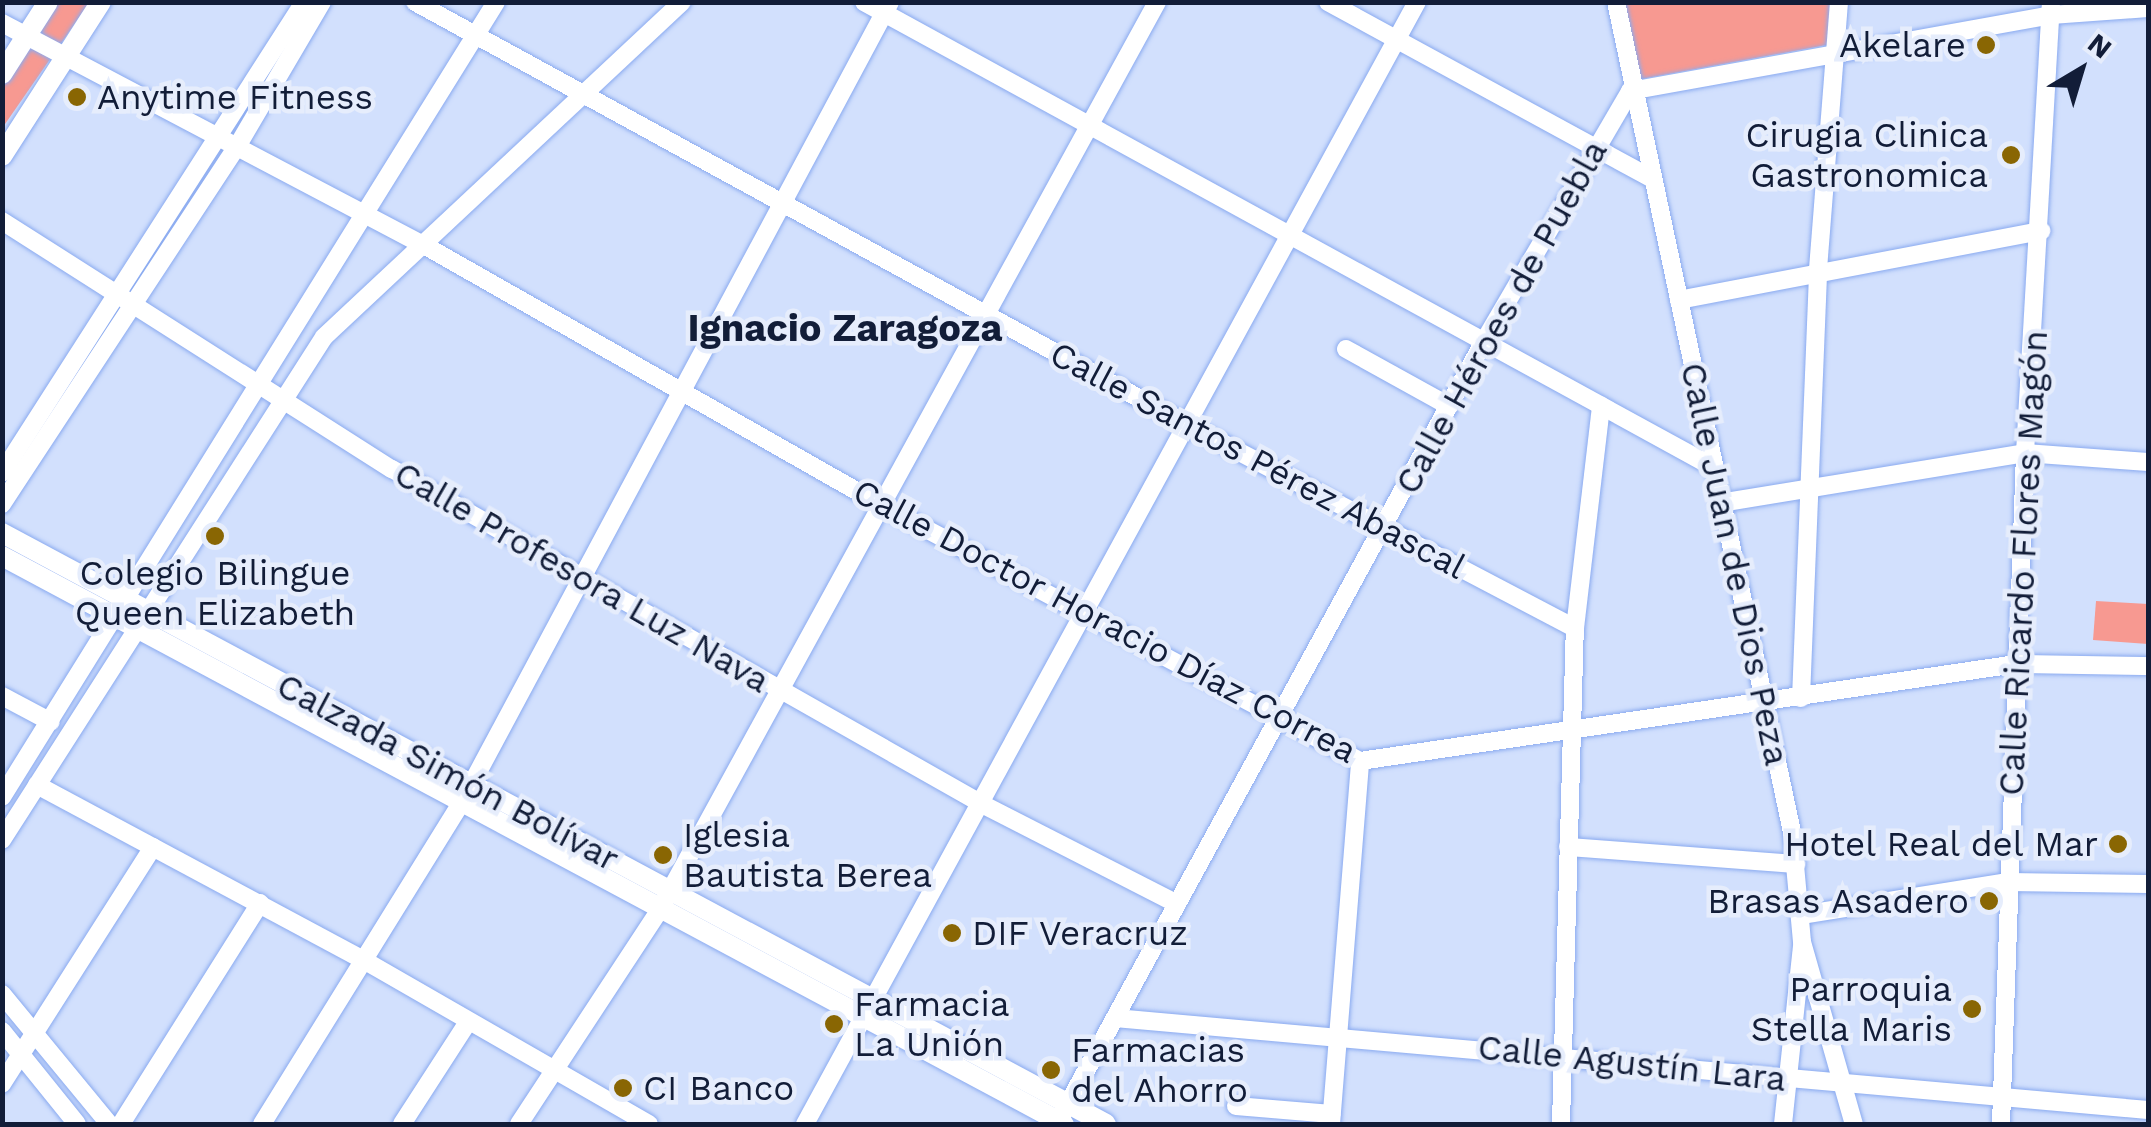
<!DOCTYPE html>
<html>
<head>
<meta charset="utf-8">
<style>
  body { margin:0 }
  #map { position:relative; width:2151px; height:1127px; overflow:hidden; background:#d2e0fd; font-family:"Work Sans",sans-serif }
  div>[style] { position:absolute }
  .green>* { inset:0; background:#f79991 }
  .roads { filter:drop-shadow(0 0 2px #8aaaf0) drop-shadow(0 0 2px #8aaaf0) }
  .minor>* { height:18px; margin:-9px; padding:0 9px; transform-origin:9px; border-radius:9px; background:#fff }
  .major>* { height:20px; margin:-10px; padding:0 10px; transform-origin:10px; border-radius:10px; background:#fff }
  .dots>* { width:28px; height:28px; translate:-50% -50%; box-sizing:border-box; border:5px solid #e6edfc; border-radius:50% }
  span { translate:-50% -50%; white-space:nowrap; text-align:center; line-height:1.15; -webkit-text-stroke:9px #e6edfc; paint-order:stroke }
  .poi-label { font-size:35px; color:#121d38 }
  .right { translate:-100% -50%; text-align:right }
  .left { translate:0 -50%; text-align:left }
  .street-label { font-size:35px; color:#121d38 }
  .neighbourhood-label { font-size:38px; color:#121d38; font-weight:700 }
  .frame { position:absolute; inset:0; border:5px solid #121d38; pointer-events:none }
  .north { position:absolute; left:2031px; top:20px; width:100px; height:100px; -webkit-text-stroke:8px #e6edfc; paint-order:stroke; rotate:38deg; font-size:28px; font-weight:700; line-height:40px; text-align:center; color:#121d38 }
  .north::after { content:''; display:block; margin:auto; width:35px; height:45px; background:#121d38; clip-path:polygon(50% 0,100% 100%,50% 72%,0 100%) }
</style>
</head>
<body>
<div id="map">
  <div class="green">
    <i style="clip-path:polygon(54px 3px,89px 3px,3px 127px,3px 88px)"></i>
    <i style="clip-path:polygon(1624px 3px,1832px 3px,1832px 44px,1641px 79px)"></i>
    <i style="clip-path:polygon(2096px 601px,2148px 604px,2148px 644px,2093px 640px)"></i>
  </div>
  <div class="roads">
    <div class="minor">
      <i style="left:415px;top:2px;width:879px;rotate:28.69deg"></i>
      <i style="left:1186px;top:424px;width:439px;rotate:27.7deg"></i>
      <i style="left:864px;top:2px;width:968px;rotate:28.71deg"></i>
      <i style="left:1328px;top:2px;width:368px;rotate:28.6deg"></i>
      <i style="left:1616px;top:2px;width:848px;rotate:78.03deg"></i>
      <i style="left:1792px;top:832px;width:110px;rotate:84.8deg"></i>
      <i style="left:1802px;top:942px;width:189px;rotate:74.1deg"></i>
      <i style="left:2px;top:23px;width:475px;rotate:27.8deg"></i>
      <i style="left:422px;top:244px;width:530px;rotate:29.61deg"></i>
      <i style="left:883px;top:506px;width:541px;rotate:28.13deg"></i>
      <i style="left:1360px;top:761px;width:663px;rotate:-8.41deg"></i>
      <i style="left:2016px;top:664px;width:132px;rotate:0.9deg"></i>
      <i style="left:2px;top:221px;width:462px;rotate:32.5deg"></i>
      <i style="left:392px;top:469px;width:678px;rotate:29.59deg"></i>
      <i style="left:982px;top:804px;width:219px;rotate:27.1deg"></i>
      <i style="left:1679px;top:300px;width:369px;rotate:-10.8deg"></i>
      <i style="left:1346px;top:349px;width:118px;rotate:29deg"></i>
      <i style="left:2px;top:473px;width:560px;rotate:-57.33deg"></i>
      <i style="left:1720px;top:503px;width:309px;rotate:-9.3deg"></i>
      <i style="left:2025px;top:453px;width:123px;rotate:4.2deg"></i>
      <i style="left:2px;top:504px;width:430px;rotate:-56.7deg"></i>
      <i style="left:238px;top:145px;width:166px;rotate:-59.6deg"></i>
      <i style="left:2px;top:696px;width:55px;rotate:28deg"></i>
      <i style="left:1801px;top:698px;width:429px;rotate:-87.7deg"></i>
      <i style="left:1818px;top:269px;width:268px;rotate:-85.5deg"></i>
      <i style="left:37px;top:785px;width:374px;rotate:28.2deg"></i>
      <i style="left:367px;top:962px;width:325px;rotate:29.9deg"></i>
      <i style="left:2px;top:797px;width:936px;rotate:-58.14deg"></i>
      <i style="left:2px;top:840px;width:597px;rotate:-57.37deg"></i>
      <i style="left:324px;top:337px;width:490px;rotate:-43.1deg"></i>
      <i style="left:1568px;top:847px;width:229px;rotate:4.3deg"></i>
      <i style="left:1801px;top:915px;width:210px;rotate:-9.1deg"></i>
      <i style="left:2008px;top:882px;width:140px;rotate:0.8deg"></i>
      <i style="left:2px;top:994px;width:168px;rotate:50.5deg"></i>
      <i style="left:1115px;top:1018px;width:1037px;rotate:5.09deg"></i>
      <i style="left:2px;top:1031px;width:119px;rotate:51.1deg"></i>
      <i style="left:2px;top:1084px;width:281px;rotate:-57.5deg"></i>
      <i style="left:1236px;top:1106px;width:96px;rotate:4.8deg"></i>
      <i style="left:1063px;top:1113px;width:877px;rotate:-61.39deg"></i>
      <i style="left:1483px;top:343px;width:292px;rotate:-59.7deg"></i>
      <i style="left:1630px;top:91px;width:428px;rotate:-10.2deg"></i>
      <i style="left:2051px;top:15px;width:97px;rotate:-4.1deg"></i>
      <i style="left:121px;top:1124px;width:261px;rotate:-57.8deg"></i>
      <i style="left:262px;top:1124px;width:379px;rotate:-58.2deg"></i>
      <i style="left:462px;top:802px;width:907px;rotate:-61.85deg"></i>
      <i style="left:402px;top:1124px;width:121px;rotate:-57.1deg"></i>
      <i style="left:519px;top:1124px;width:255px;rotate:-56.7deg"></i>
      <i style="left:659px;top:911px;width:1036px;rotate:-61.28deg"></i>
      <i style="left:805px;top:1124px;width:1278px;rotate:-61.39deg"></i>
      <i style="left:1331px;top:1124px;width:364px;rotate:-85.4deg"></i>
      <i style="left:1561px;top:1124px;width:496px;rotate:-88.4deg"></i>
      <i style="left:1575px;top:628px;width:224px;rotate:-83.3deg"></i>
      <i style="left:1783px;top:1124px;width:179px;rotate:-83.9deg"></i>
      <i style="left:2001px;top:1124px;width:671px;rotate:-87.95deg"></i>
      <i style="left:2025px;top:453px;width:452px;rotate:-86.7deg"></i>
    </div>
    <div class="major">
      <i style="left:2px;top:74px;width:85px;rotate:-57.4deg"></i>
      <i style="left:2px;top:156px;width:183px;rotate:-57.3deg"></i>
      <i style="left:2px;top:533px;width:1252px;rotate:28.16deg"></i>
      <i style="left:2px;top:556px;width:1204px;rotate:28.14deg"></i>
    </div>
  </div>
  <div class="dots">
    <i style="left:1986px;top:45px;background:#896603"></i>
    <i style="left:77px;top:97px;background:#896603"></i>
    <i style="left:2011px;top:155px;background:#896603"></i>
    <i style="left:215px;top:536px;background:#896603"></i>
    <i style="left:2118px;top:844px;background:#896603"></i>
    <i style="left:663px;top:855px;background:#896603"></i>
    <i style="left:1989px;top:901px;background:#896603"></i>
    <i style="left:952px;top:933px;background:#896603"></i>
    <i style="left:1972px;top:1009px;background:#896603"></i>
    <i style="left:834px;top:1024px;background:#896603"></i>
    <i style="left:1051px;top:1070px;background:#896603"></i>
    <i style="left:623px;top:1088px;background:#896603"></i>
  </div>
  <div class="poi-label">
    <span class="right" style="left:1966px;top:45px">Akelare</span>
    <span class="left" style="left:97px;top:97px">Anytime Fitness</span>
    <span class="right" style="left:1988px;top:155px">Cirugia Clinica<br>Gastronomica</span>
    <span style="left:215px;top:593px">Colegio Bilingue<br>Queen Elizabeth</span>
    <span class="left" style="left:683px;top:855px">Iglesia<br>Bautista Berea</span>
    <span class="right" style="left:2098px;top:844px">Hotel Real del Mar</span>
    <span class="right" style="left:1969px;top:901px">Brasas Asadero</span>
    <span class="left" style="left:972px;top:933px">DIF Veracruz</span>
    <span class="right" style="left:1952px;top:1009px">Parroquia<br>Stella Maris</span>
    <span class="left" style="left:854px;top:1024px">Farmacia<br>La Unión</span>
    <span class="left" style="left:1071px;top:1070px">Farmacias<br>del Ahorro</span>
    <span class="left" style="left:643px;top:1088px">CI Banco</span>
  </div>
  <div class="street-label">
    <span style="left:1501px;top:317px;rotate:-61deg">Calle Héroes de Puebla</span>
    <span style="left:1258px;top:460px;rotate:28deg">Calle Santos Pérez Abascal</span>
    <span style="left:2023px;top:563px;rotate:-87deg">Calle Ricardo Flores Magón</span>
    <span style="left:1735px;top:564px;rotate:78deg">Calle Juan de Dios Peza</span>
    <span style="left:582px;top:577px;rotate:30deg">Calle Profesora Luz Nava</span>
    <span style="left:1105px;top:621px;rotate:28deg">Calle Doctor Horacio Díaz Correa</span>
    <span style="left:448px;top:772px;rotate:28deg">Calzada Simón Bolívar</span>
    <span style="left:1632px;top:1063px;rotate:6deg">Calle Agustín Lara</span>
  </div>
  <div class="neighbourhood-label">
    <span style="left:845px;top:329px">Ignacio Zaragoza</span>
  </div>
  <div class="frame"></div>
  <div class="north">N</div>
</div>
</body>
</html>
